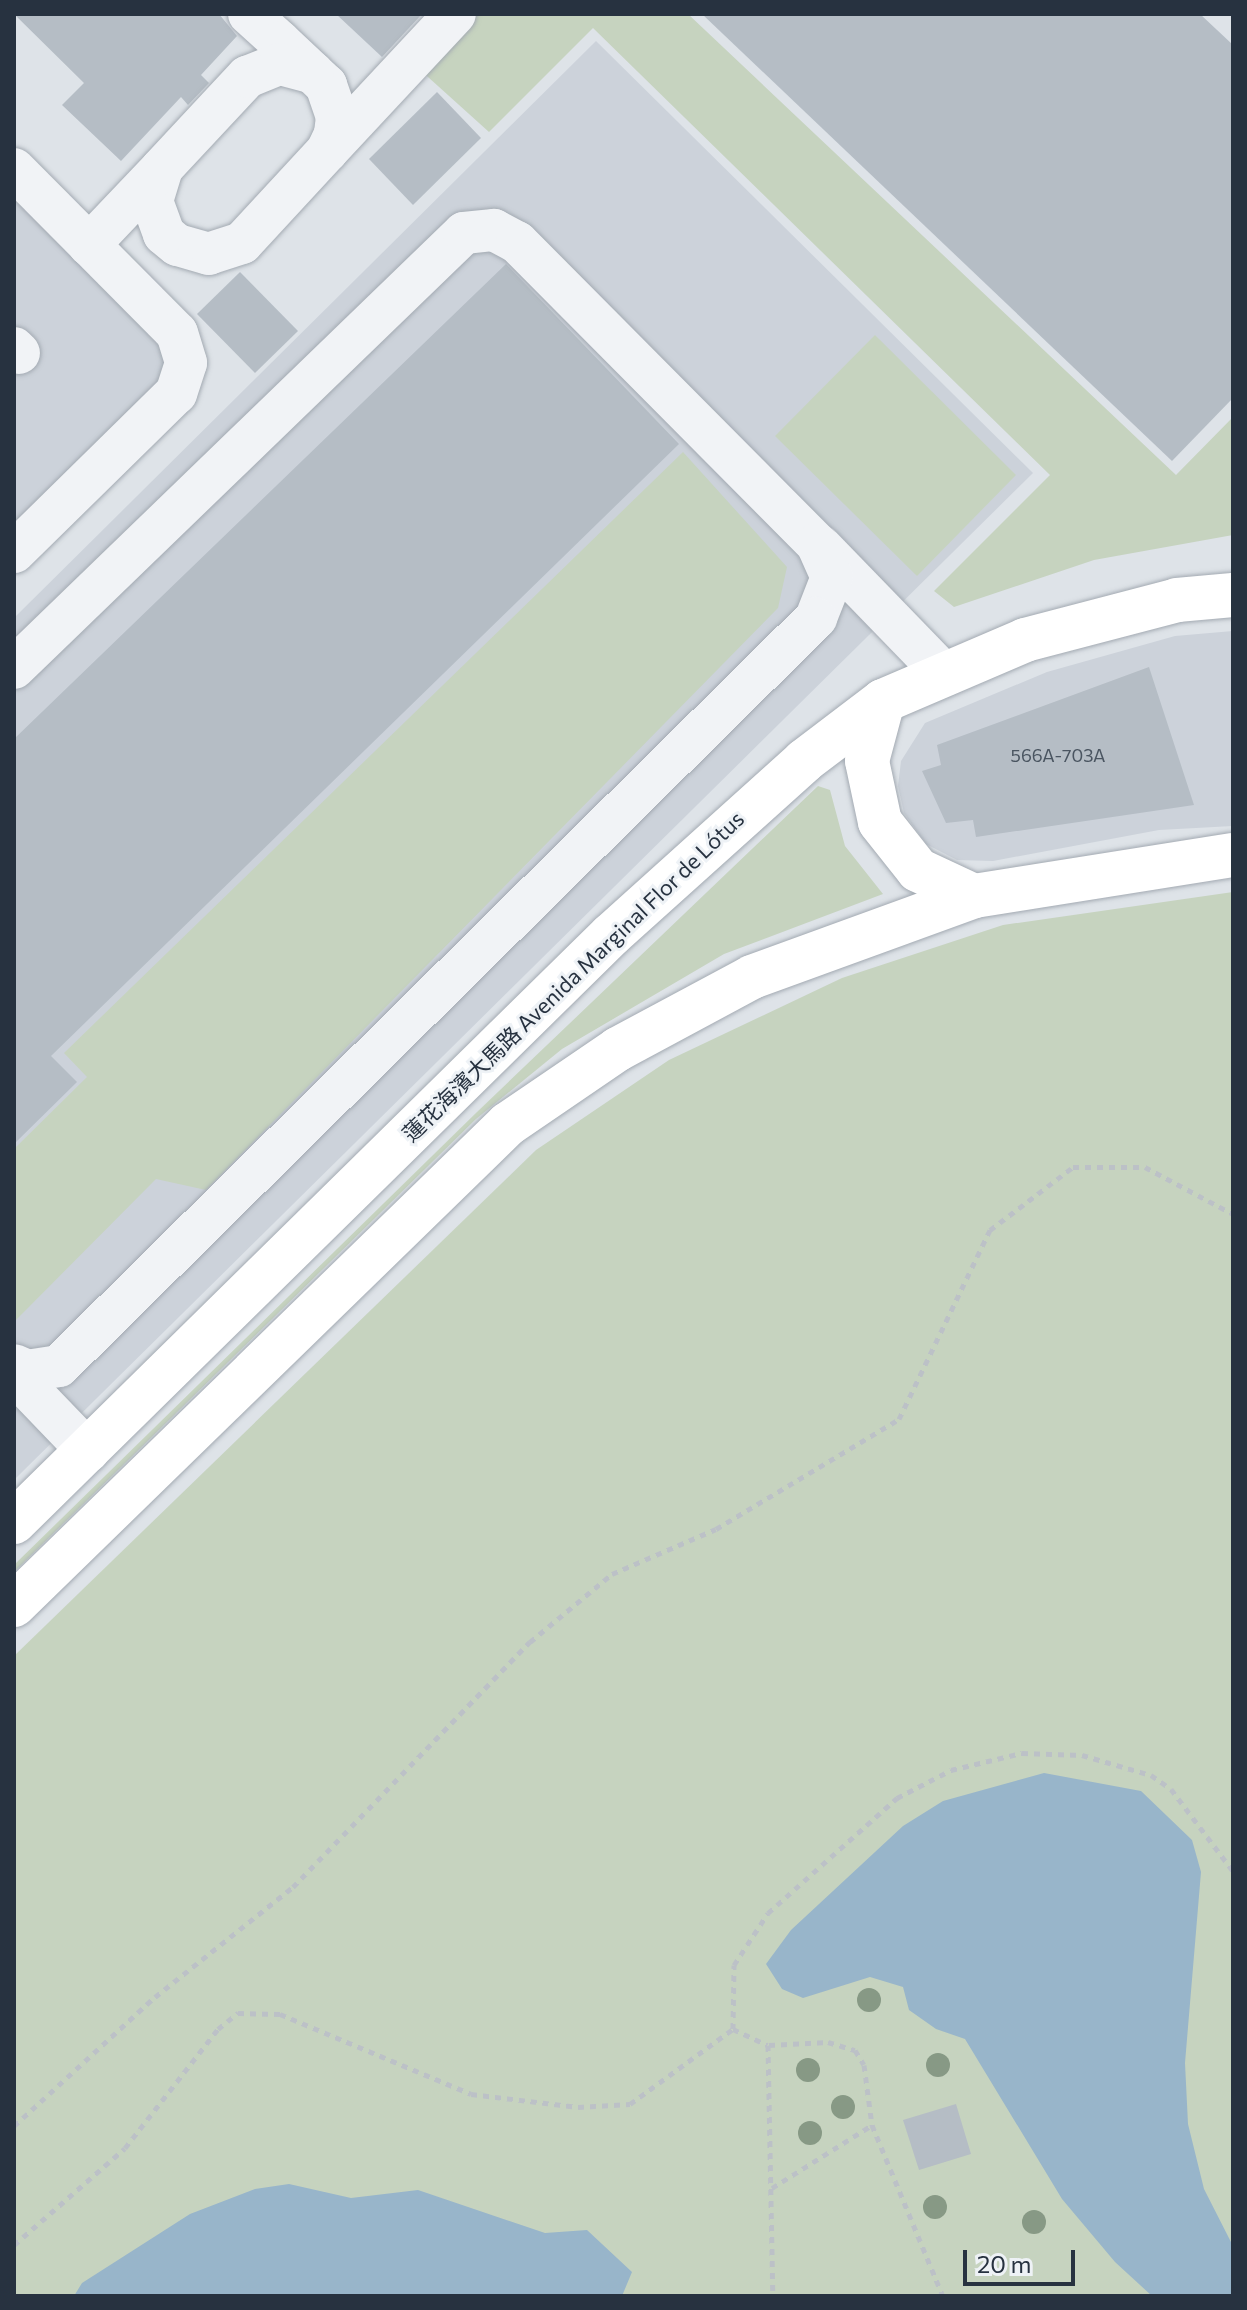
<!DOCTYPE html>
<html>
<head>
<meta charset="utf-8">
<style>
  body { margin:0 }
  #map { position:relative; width:1247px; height:2310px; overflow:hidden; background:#dee3e8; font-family:Commissioner,"Noto Sans SC",sans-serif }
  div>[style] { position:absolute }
  .built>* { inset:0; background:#ccd2da }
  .green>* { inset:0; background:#c6d3bf }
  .water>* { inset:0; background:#98b5ca }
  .building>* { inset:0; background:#b5bdc5 }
  .path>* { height:5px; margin-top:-2.5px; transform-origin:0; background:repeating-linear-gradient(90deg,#bcc1c7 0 6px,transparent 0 12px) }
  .roads { filter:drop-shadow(0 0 2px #a3aab2) drop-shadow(0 0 2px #a3aab2) }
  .minor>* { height:42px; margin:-21px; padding:0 21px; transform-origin:21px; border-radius:21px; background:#f1f3f6 }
  .major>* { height:44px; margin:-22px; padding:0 22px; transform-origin:22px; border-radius:22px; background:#fff }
  .trees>* { width:24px; height:24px; margin:-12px; border-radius:50%; background:#879985 }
  span { translate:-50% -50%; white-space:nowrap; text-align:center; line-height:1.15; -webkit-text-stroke:6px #eef2f6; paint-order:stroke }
  .number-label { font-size:18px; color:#4a5561 }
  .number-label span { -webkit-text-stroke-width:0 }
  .street-label { font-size:22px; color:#273240 }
  .frame { position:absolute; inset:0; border:16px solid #273240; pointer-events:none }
  .scale { position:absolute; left:963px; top:2250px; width:112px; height:36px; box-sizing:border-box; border:4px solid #273240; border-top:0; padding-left:10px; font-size:24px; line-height:28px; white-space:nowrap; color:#273240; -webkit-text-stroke:6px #eef2f6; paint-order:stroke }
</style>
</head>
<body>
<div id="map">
  <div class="built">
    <i style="clip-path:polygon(596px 41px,1033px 473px,14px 1480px,14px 618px)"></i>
    <i style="clip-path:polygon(14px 188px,170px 353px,167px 376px,14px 526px)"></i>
    <i style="clip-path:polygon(1233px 631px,1233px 826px,1159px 830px,993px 861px,957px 860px,926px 844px,904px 813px,898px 786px,901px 761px,925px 723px,1047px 672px,1175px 636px)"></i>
  </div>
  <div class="green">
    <i style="clip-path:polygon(470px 14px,688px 14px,1176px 475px,1233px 417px,1233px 535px,1094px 560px,954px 607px,934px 591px,1050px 475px,593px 28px,489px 132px,418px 68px)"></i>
    <i style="clip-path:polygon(875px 335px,1016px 475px,917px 576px,775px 436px)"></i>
    <i style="clip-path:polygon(683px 452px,787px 567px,778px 608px,206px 1190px,156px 1179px,14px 1322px,14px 1149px,87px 1077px,64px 1053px)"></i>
    <i style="clip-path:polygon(818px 786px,830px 790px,845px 846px,883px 894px,724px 954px,562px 1049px,476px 1119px,14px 1572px,14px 1565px,477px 1112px)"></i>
    <i style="clip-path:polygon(1233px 892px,1233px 2296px,14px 2296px,14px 1656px,536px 1150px,669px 1060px,842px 978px,1003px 925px)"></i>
  </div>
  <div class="water">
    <i style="clip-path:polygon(1044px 1773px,1141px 1791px,1192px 1840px,1201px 1872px,1185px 2063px,1188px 2124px,1204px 2189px,1233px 2246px,1233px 2296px,1152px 2296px,1115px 2262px,1062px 2199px,965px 2039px,936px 2029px,909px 2010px,903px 1987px,870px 1977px,803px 1998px,782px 1989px,766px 1964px,791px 1930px,903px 1826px,943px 1801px)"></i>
    <i style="clip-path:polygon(289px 2184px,351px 2198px,418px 2190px,545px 2233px,587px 2230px,632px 2272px,622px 2296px,74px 2296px,82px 2283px,190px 2214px,255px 2189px)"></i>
  </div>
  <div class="building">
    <i style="clip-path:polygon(14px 14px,219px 14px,237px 36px,201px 75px,209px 83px,188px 105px,181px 97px,121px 161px,62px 105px,84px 83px)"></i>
    <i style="clip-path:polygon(336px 14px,422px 14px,382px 57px)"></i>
    <i style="clip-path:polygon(702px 14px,1200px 14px,1233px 45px,1233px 398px,1172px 461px)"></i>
    <i style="clip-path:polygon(437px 92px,481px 138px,413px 205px,369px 159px)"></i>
    <i style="clip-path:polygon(506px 264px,679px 444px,51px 1056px,77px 1082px,14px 1144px,14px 739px)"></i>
    <i style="clip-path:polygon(240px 272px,298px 331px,255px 373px,197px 314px)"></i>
    <i style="clip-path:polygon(1149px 667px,1194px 805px,976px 837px,973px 820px,946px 823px,922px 771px,941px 765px,937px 745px)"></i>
    <i style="clip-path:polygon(956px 2104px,971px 2154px,919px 2170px,903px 2120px)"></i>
  </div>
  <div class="path">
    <i style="left:733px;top:2029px;width:64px;rotate:-89.1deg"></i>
    <i style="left:734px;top:1965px;width:62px;rotate:-56.8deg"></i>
    <i style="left:768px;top:1913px;width:173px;rotate:-41.7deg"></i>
    <i style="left:897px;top:1798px;width:61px;rotate:-27.4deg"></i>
    <i style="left:951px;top:1770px;width:73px;rotate:-13.5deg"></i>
    <i style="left:1022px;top:1753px;width:60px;rotate:1.9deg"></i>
    <i style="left:1082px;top:1755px;width:72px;rotate:16.2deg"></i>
    <i style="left:1151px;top:1775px;width:24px;rotate:35deg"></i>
    <i style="left:1171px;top:1789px;width:103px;rotate:52.9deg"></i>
    <i style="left:769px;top:2045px;width:59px;rotate:-2.9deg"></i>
    <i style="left:828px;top:2042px;width:28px;rotate:17deg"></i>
    <i style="left:855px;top:2050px;width:17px;rotate:59deg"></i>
    <i style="left:864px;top:2065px;width:61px;rotate:82.4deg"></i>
    <i style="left:872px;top:2125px;width:185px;rotate:67.5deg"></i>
    <i style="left:14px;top:2126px;width:191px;rotate:-42.5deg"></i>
    <i style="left:155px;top:1997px;width:176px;rotate:-38.6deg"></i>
    <i style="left:293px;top:1887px;width:341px;rotate:-46deg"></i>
    <i style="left:530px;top:1642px;width:107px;rotate:-39.7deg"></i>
    <i style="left:612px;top:1574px;width:113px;rotate:-23.4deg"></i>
    <i style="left:716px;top:1529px;width:214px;rotate:-31deg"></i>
    <i style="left:899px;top:1419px;width:210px;rotate:-64.3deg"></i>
    <i style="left:990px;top:1230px;width:104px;rotate:-37.2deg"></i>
    <i style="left:1073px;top:1167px;width:72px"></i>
    <i style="left:1145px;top:1167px;width:100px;rotate:28.1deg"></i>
    <i style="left:772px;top:2188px;width:118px;rotate:-32.2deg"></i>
    <i style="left:14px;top:2245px;width:147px;rotate:-41.1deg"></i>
    <i style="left:125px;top:2148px;width:151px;rotate:-52deg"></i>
    <i style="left:218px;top:2029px;width:26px;rotate:-39deg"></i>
    <i style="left:238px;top:2013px;width:42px;rotate:1.4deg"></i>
    <i style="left:280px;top:2014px;width:207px;rotate:22.7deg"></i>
    <i style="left:471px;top:2094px;width:108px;rotate:6.9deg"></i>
    <i style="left:578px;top:2107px;width:52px;rotate:-3.3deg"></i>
    <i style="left:630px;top:2104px;width:127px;rotate:-36.1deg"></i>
    <i style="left:733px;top:2029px;width:38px;rotate:25deg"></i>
    <i style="left:768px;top:2045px;width:251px;rotate:88.9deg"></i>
  </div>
  <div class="roads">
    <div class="minor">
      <i style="left:249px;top:14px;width:42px;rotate:42.1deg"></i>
      <i style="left:280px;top:42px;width:45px;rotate:43.2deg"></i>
      <i style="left:313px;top:73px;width:18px;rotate:43deg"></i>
      <i style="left:326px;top:85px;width:34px;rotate:71deg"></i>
      <i style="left:337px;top:117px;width:17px;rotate:97deg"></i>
      <i style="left:335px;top:134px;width:19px;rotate:115deg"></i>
      <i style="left:327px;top:151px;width:125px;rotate:132.7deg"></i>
      <i style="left:242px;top:243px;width:35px;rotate:162deg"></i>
      <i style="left:209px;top:254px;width:33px;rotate:-164deg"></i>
      <i style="left:177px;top:245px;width:17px;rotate:-140deg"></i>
      <i style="left:164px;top:234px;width:35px;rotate:-110deg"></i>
      <i style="left:152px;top:201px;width:34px;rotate:-73deg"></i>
      <i style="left:162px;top:168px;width:125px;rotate:-47deg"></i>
      <i style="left:247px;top:77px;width:35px;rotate:-22deg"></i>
      <i style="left:280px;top:64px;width:34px;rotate:15deg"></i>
      <i style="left:328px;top:150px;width:186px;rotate:-47deg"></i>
      <i style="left:14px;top:169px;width:231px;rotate:45.2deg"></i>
      <i style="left:177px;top:333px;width:31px;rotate:73deg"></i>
      <i style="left:186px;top:363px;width:32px;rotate:108deg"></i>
      <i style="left:176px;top:393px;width:227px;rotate:135.5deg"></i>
      <i style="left:89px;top:245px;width:105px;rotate:-46.5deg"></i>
      <i style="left:14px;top:348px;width:7px;rotate:45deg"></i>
      <i style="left:821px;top:547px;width:178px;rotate:45.9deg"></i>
      <i style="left:14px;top:668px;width:626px;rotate:-44.03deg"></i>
      <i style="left:464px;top:233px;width:30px;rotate:-6deg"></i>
      <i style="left:494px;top:230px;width:26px;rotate:28deg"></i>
      <i style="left:517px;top:242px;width:426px;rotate:45.2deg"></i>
      <i style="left:817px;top:544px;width:36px;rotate:66deg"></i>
      <i style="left:832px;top:577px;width:44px;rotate:111.3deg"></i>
      <i style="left:816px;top:618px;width:1064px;rotate:135.34deg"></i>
      <i style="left:59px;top:1366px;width:31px;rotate:171deg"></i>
      <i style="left:28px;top:1371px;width:15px;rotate:-157deg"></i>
      <i style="left:14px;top:1374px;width:107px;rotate:46.1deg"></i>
    </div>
    <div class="major">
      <i style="left:883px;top:701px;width:62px;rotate:104.9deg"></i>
      <i style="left:867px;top:761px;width:62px;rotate:78deg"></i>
      <i style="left:880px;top:822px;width:61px;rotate:51.6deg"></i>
      <i style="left:918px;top:870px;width:62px;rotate:24.9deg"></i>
      <i style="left:14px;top:1522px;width:837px;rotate:-44.52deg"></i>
      <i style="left:611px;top:935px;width:260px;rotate:-42deg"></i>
      <i style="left:804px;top:761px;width:99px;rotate:-37.2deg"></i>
      <i style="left:883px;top:701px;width:155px;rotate:-23.2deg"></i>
      <i style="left:1025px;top:640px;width:157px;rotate:-14.7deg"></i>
      <i style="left:1177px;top:600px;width:56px;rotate:-5.1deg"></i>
      <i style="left:14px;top:1605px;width:689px;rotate:-44.24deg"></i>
      <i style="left:508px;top:1124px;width:133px;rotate:-34.3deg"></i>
      <i style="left:618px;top:1049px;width:152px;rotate:-28.2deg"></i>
      <i style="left:752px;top:977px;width:236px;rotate:-20deg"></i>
      <i style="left:974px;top:896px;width:262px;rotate:-9deg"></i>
    </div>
  </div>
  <div class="trees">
    <i style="left:869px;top:2000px"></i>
    <i style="left:938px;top:2065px"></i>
    <i style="left:808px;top:2070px"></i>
    <i style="left:843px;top:2107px"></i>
    <i style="left:810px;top:2133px"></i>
    <i style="left:935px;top:2207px"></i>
    <i style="left:1034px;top:2222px"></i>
  </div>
  <div class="number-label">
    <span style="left:1058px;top:755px">566A-703A</span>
  </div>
  <div class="street-label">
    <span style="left:573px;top:976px;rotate:-44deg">蓮花海濱大馬路 Avenida Marginal Flor de Lótus</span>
  </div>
  <div class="frame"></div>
  <div class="scale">20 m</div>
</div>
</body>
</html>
